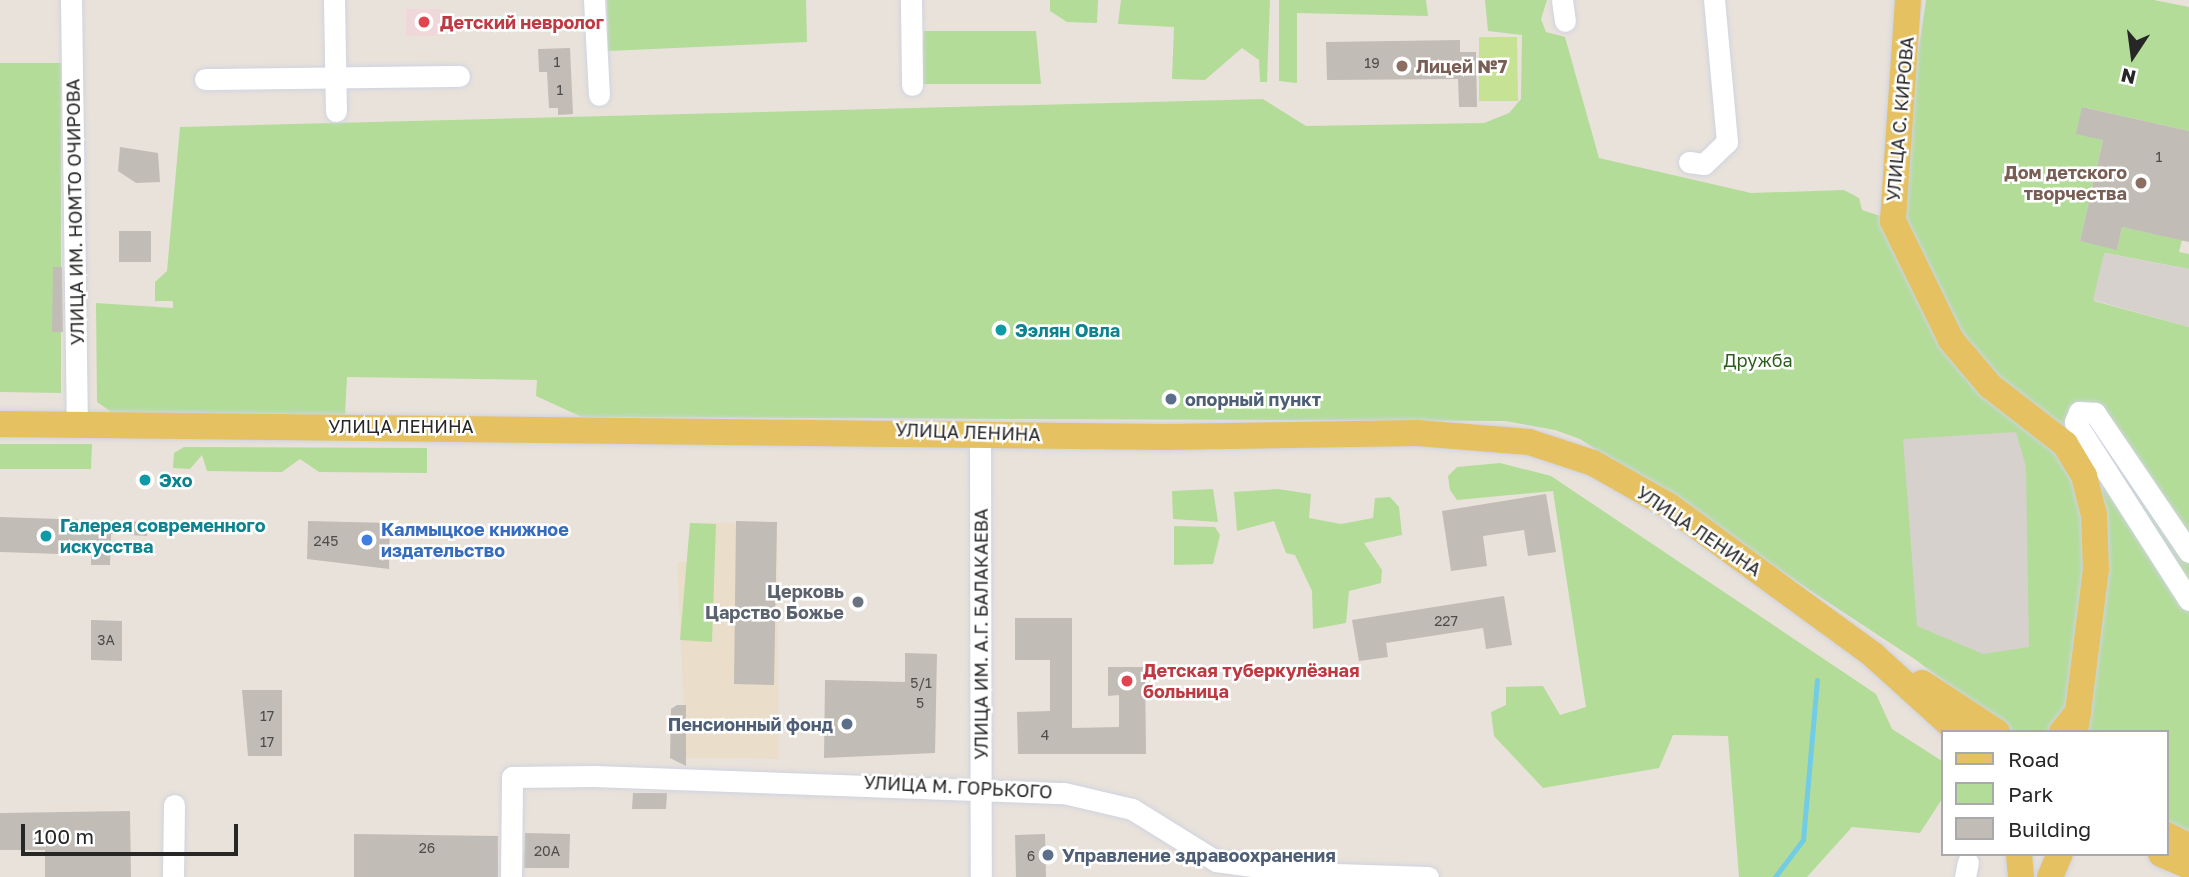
<!DOCTYPE html>
<html>
<head>
<meta charset="utf-8">
<style>
  body { margin:0 }
  #map { position:relative; width:2189px; height:877px; overflow:hidden; background:#e9e2da; font-family:"Golos Text",sans-serif }
  div>[style] { position:absolute }
  .education>* { inset:0; background:#eadeca }
  .medical>* { inset:0; background:#f0d7d9 }
  .green>* { inset:0; background:#b3dc99 }
  .pitch>* { inset:0; background:#c6e395 }
  .plaza>* { inset:0; background:#d6d1cc }
  .stream>* { height:4.5px; margin:-2.25px; padding:0 2.25px; transform-origin:2.25px; border-radius:2.25px; background:#73cce5 }
  .building>* { inset:0; background:#c1bcb6 }
  .roads { filter:drop-shadow(0 0 2px #cfd3e0) drop-shadow(0 0 2px #cfd3e0) }
  .minor>* { height:21px; margin:-10.5px; padding:0 10.5px; transform-origin:10.5px; border-radius:10.5px; background:#fff }
  .major>* { height:26px; margin:-13px; padding:0 13px; transform-origin:13px; border-radius:13px; background:#e6c162 }
  .dots>* { width:19px; height:19px; translate:-50% -50%; box-sizing:border-box; border:4px solid #fff; border-radius:50% }
  span { translate:-50% -50%; white-space:nowrap; text-align:center; line-height:1.15; -webkit-text-stroke:5px #fff; paint-order:stroke }
  .number-label { font-size:14px; color:#4e4c4b }
  .number-label span { -webkit-text-stroke-width:0 }
  .health-label { font-size:18px; color:#be3a42; font-weight:700 }
  .left { translate:0 -50%; text-align:left }
  .education-label { font-size:18px; color:#785e54; font-weight:700 }
  .right { translate:-100% -50%; text-align:right }
  .street-label { font-size:18px; color:#272727 }
  .culture-label { font-size:18px; color:#0d838f; font-weight:700 }
  .park-label { font-size:18px; color:#2e5e1e }
  .service-label { font-size:18px; color:#4e5e75; font-weight:700 }
  .shop-label { font-size:18px; color:#366cbe; font-weight:700 }
  .worship-label { font-size:18px; color:#5b616d; font-weight:700 }
  .legend { position:absolute; left:1941px; top:730px; width:228px; height:126px; box-sizing:border-box; background:#fff; border:2px solid #a9a9a9; margin:0; padding:9px 12px; list-style:none; font-size:21px; color:#272727 }
  .legend li { display:flex; align-items:center; gap:14px; height:35px }
  .legend b { width:35px; border:2px solid #a9a9a9 }
  .north { position:absolute; left:2098px; top:21px; width:70px; height:70px; -webkit-text-stroke:5px #fff; paint-order:stroke; rotate:193deg; font-size:19px; font-weight:700; line-height:28px; text-align:center; color:#272727 }
  .north::after { content:''; display:block; margin:auto; width:24px; height:32px; background:#272727; clip-path:polygon(50% 0,100% 100%,50% 72%,0 100%) }
  .scale { position:absolute; left:21px; top:824px; width:217px; height:32px; box-sizing:border-box; border:4px solid #272727; border-top:0; padding-left:9px; font-size:21px; line-height:24px; white-space:nowrap; color:#272727; -webkit-text-stroke:5px #fff; paint-order:stroke }
</style>
</head>
<body>
<div id="map">
  <div class="education">
    <i style="clip-path:polygon(777px 522px,779px 759px,686px 758px,677px 562px,689px 562px,690px 523px)"></i>
  </div>
  <div class="medical">
    <i style="clip-path:polygon(406px 9px,442px 9px,442px 35px,406px 36px)"></i>
  </div>
  <div class="green">
    <i style="clip-path:polygon(607px 0,806px 0,807px 42px,608px 51px)"></i>
    <i style="clip-path:polygon(1050px 0,1098px 0,1097px 23px,1067px 22px,1050px 11px)"></i>
    <i style="clip-path:polygon(1121px 0,1270px 0,1267px 82px,1260px 82px,1259px 60px,1242px 48px,1205px 80px,1172px 79px,1174px 27px,1118px 24px)"></i>
    <i style="clip-path:polygon(1279px 0,1426px 0,1428px 16px,1297px 13px,1297px 83px,1279px 81px)"></i>
    <i style="clip-path:polygon(1485px 0,1547px 0,1541px 19px,1546px 32px,1565px 37px,1599px 158px,1751px 193px,1844px 190px,1859px 198px,1862px 210px,1893px 220px,1926px 0,2154px 0,2189px 7px,2189px 131px,2082px 107px,2103px 140px,2080px 241px,2117px 249px,2122px 227px,2182px 240px,2179px 252px,2189px 254px,2189px 269px,2105px 253px,2094px 301px,2189px 327px,2189px 838px,2166px 826px,2166px 732px,2083px 732px,2071px 712px,2054px 732px,2011px 732px,1916px 660px,1580px 439px,1555px 430px,1505px 421px,582px 417px,536px 396px,537px 380px,347px 377px,345px 414px,324px 416px,117px 416px,97px 402px,96px 303px,173px 308px,173px 301px,155px 301px,155px 282px,167px 271px,180px 127px,1263px 99px,1306px 126px,1484px 123px,1509px 113px,1521px 99px,1522px 35px,1488px 31px)"></i>
    <i style="clip-path:polygon(924px 31px,1036px 31px,1041px 84px,918px 84px)"></i>
    <i style="clip-path:polygon(0 63px,61px 63px,61px 393px,0 392px)"></i>
    <i style="clip-path:polygon(0 444px,92px 444px,91px 469px,0 469px)"></i>
    <i style="clip-path:polygon(184px 447px,427px 448px,427px 473px,319px 472px,300px 459px,282px 472px,207px 471px,202px 455px,190px 469px,173px 468px,174px 453px)"></i>
    <i style="clip-path:polygon(1500px 463px,1551px 476px,1876px 694px,1892px 729px,1942px 761px,1942px 799px,1920px 833px,1852px 827px,1807px 877px,1739px 877px,1728px 736px,1673px 735px,1659px 768px,1543px 788px,1494px 736px,1491px 712px,1506px 705px,1506px 687px,1543px 686px,1560px 715px,1586px 707px,1553px 491px,1457px 500px,1450px 490px,1448px 476px,1457px 467px)"></i>
    <i style="clip-path:polygon(1213px 489px,1218px 522px,1173px 519px,1172px 491px)"></i>
    <i style="clip-path:polygon(1278px 489px,1311px 494px,1309px 518px,1341px 524px,1373px 518px,1375px 498px,1390px 497px,1399px 507px,1402px 535px,1364px 543px,1382px 570px,1381px 583px,1349px 591px,1346px 623px,1313px 629px,1312px 591px,1295px 555px,1286px 553px,1274px 521px,1237px 531px,1234px 492px)"></i>
    <i style="clip-path:polygon(690px 523px,716px 524px,712px 642px,680px 640px)"></i>
    <i style="clip-path:polygon(1174px 526px,1215px 527px,1220px 535px,1213px 564px,1174px 565px)"></i>
  </div>
  <div class="pitch">
    <i style="clip-path:polygon(1479px 37px,1517px 37px,1518px 101px,1479px 101px)"></i>
  </div>
  <div class="plaza">
    <i style="clip-path:polygon(2104px 253px,2189px 269px,2189px 327px,2093px 300px)"></i>
    <i style="clip-path:polygon(2016px 432px,2026px 467px,2029px 647px,1983px 654px,1917px 626px,1903px 439px)"></i>
  </div>
  <div class="stream">
    <i style="left:1775px;top:877px;width:46px;rotate:-52.9deg"></i>
    <i style="left:1803px;top:840px;width:160px;rotate:-85deg"></i>
  </div>
  <div class="building">
    <i style="clip-path:polygon(1460px 40px,1460px 52px,1476px 52px,1477px 107px,1459px 107px,1458px 79px,1327px 80px,1326px 42px)"></i>
    <i style="clip-path:polygon(570px 48px,573px 114px,558px 115px,558px 108px,549px 108px,547px 72px,539px 72px,538px 49px)"></i>
    <i style="clip-path:polygon(2082px 107px,2189px 131px,2189px 242px,2122px 227px,2117px 250px,2080px 241px,2103px 140px,2076px 134px)"></i>
    <i style="clip-path:polygon(120px 147px,158px 153px,160px 182px,136px 183px,118px 171px)"></i>
    <i style="clip-path:polygon(119px 231px,151px 231px,151px 262px,119px 262px)"></i>
    <i style="clip-path:polygon(53px 267px,62px 267px,63px 332px,52px 332px)"></i>
    <i style="clip-path:polygon(1546px 494px,1556px 552px,1528px 556px,1524px 530px,1483px 536px,1487px 566px,1451px 571px,1442px 511px)"></i>
    <i style="clip-path:polygon(0 517px,148px 522px,147px 536px,111px 534px,110px 565px,91px 565px,91px 555px,0 552px)"></i>
    <i style="clip-path:polygon(308px 521px,390px 523px,389px 569px,307px 559px)"></i>
    <i style="clip-path:polygon(736px 521px,777px 522px,774px 685px,734px 684px)"></i>
    <i style="clip-path:polygon(1504px 596px,1512px 645px,1486px 649px,1483px 628px,1386px 643px,1388px 657px,1359px 661px,1352px 620px)"></i>
    <i style="clip-path:polygon(1015px 618px,1072px 618px,1072px 728px,1119px 727px,1119px 695px,1108px 696px,1108px 667px,1145px 667px,1146px 754px,1018px 754px,1017px 712px,1050px 711px,1050px 660px,1015px 660px)"></i>
    <i style="clip-path:polygon(91px 620px,122px 621px,122px 661px,91px 660px)"></i>
    <i style="clip-path:polygon(905px 653px,937px 654px,935px 753px,824px 758px,825px 680px,905px 682px)"></i>
    <i style="clip-path:polygon(242px 690px,282px 690px,282px 756px,248px 756px)"></i>
    <i style="clip-path:polygon(677px 705px,686px 705px,686px 766px,670px 758px,671px 709px)"></i>
    <i style="clip-path:polygon(633px 793px,667px 793px,666px 809px,632px 809px)"></i>
    <i style="clip-path:polygon(130px 811px,131px 877px,45px 877px,45px 850px,0 850px,0 813px)"></i>
    <i style="clip-path:polygon(525px 833px,570px 834px,569px 868px,524px 868px)"></i>
    <i style="clip-path:polygon(354px 834px,498px 836px,498px 877px,354px 877px)"></i>
    <i style="clip-path:polygon(1045px 834px,1046px 877px,1016px 877px,1015px 835px)"></i>
  </div>
  <div class="roads">
    <div class="minor">
      <i style="left:71px;top:0;width:424px;rotate:89.2deg"></i>
      <i style="left:334px;top:0;width:111px;rotate:89deg"></i>
      <i style="left:594px;top:0;width:95px;rotate:87deg"></i>
      <i style="left:911px;top:0;width:85px;rotate:89.3deg"></i>
      <i style="left:1562px;top:0;width:21px;rotate:82deg"></i>
      <i style="left:205px;top:79px;width:254px;rotate:-0.7deg"></i>
      <i style="left:1689px;top:162px;width:15px;rotate:8deg"></i>
      <i style="left:1704px;top:164px;width:32px;rotate:-44deg"></i>
      <i style="left:1727px;top:142px;width:143px;rotate:-95.2deg"></i>
      <i style="left:980px;top:434px;width:443px;rotate:89.9deg"></i>
      <i style="left:2189px;top:552px;width:168px;rotate:-124.1deg"></i>
      <i style="left:2095px;top:413px;width:16px;rotate:-176deg"></i>
      <i style="left:2079px;top:412px;width:11px;rotate:112deg"></i>
      <i style="left:2075px;top:422px;width:211px;rotate:57.4deg"></i>
      <i style="left:173px;top:877px;width:72px;rotate:-89.2deg"></i>
      <i style="left:511px;top:877px;width:100px;rotate:-89.4deg"></i>
      <i style="left:512px;top:777px;width:82px;rotate:-0.7deg"></i>
      <i style="left:594px;top:776px;width:470px;rotate:2.1deg"></i>
      <i style="left:1064px;top:793px;width:70px;rotate:13.2deg"></i>
      <i style="left:1132px;top:809px;width:99px;rotate:31.8deg"></i>
      <i style="left:1216px;top:861px;width:89px;rotate:7.8deg"></i>
      <i style="left:1304px;top:873px;width:124px;rotate:1.8deg"></i>
      <i style="left:1965px;top:877px;width:15px;rotate:-79deg"></i>
    </div>
    <div class="major">
      <i style="left:1908px;top:0;width:222px;rotate:93.9deg"></i>
      <i style="left:1893px;top:221px;width:132px;rotate:64deg"></i>
      <i style="left:1951px;top:340px;width:60px;rotate:49.7deg"></i>
      <i style="left:1990px;top:386px;width:95px;rotate:37.7deg"></i>
      <i style="left:2065px;top:444px;width:37px;rotate:59deg"></i>
      <i style="left:2084px;top:476px;width:40px;rotate:75.6deg"></i>
      <i style="left:2094px;top:515px;width:54px;rotate:87.9deg"></i>
      <i style="left:2096px;top:569px;width:144px;rotate:97.2deg"></i>
      <i style="left:0;top:424px;width:1166px;rotate:0.64deg"></i>
      <i style="left:1166px;top:437px;width:251px;rotate:-0.9deg"></i>
      <i style="left:1417px;top:433px;width:112px;rotate:4.6deg"></i>
      <i style="left:1529px;top:442px;width:67px;rotate:18.2deg"></i>
      <i style="left:1593px;top:463px;width:87px;rotate:29.5deg"></i>
      <i style="left:1669px;top:506px;width:251px;rotate:36.1deg"></i>
      <i style="left:1872px;top:654px;width:116px;rotate:42.2deg"></i>
      <i style="left:1922px;top:683px;width:90px;rotate:33.2deg"></i>
      <i style="left:2062px;top:732px;width:26px;rotate:-51deg"></i>
      <i style="left:2078px;top:712px;width:20px;rotate:99deg"></i>
      <i style="left:2166px;top:835px;width:25px;rotate:26deg"></i>
      <i style="left:2019px;top:854px;width:23px;rotate:85deg"></i>
      <i style="left:2161px;top:854px;width:30px;rotate:23deg"></i>
      <i style="left:2050px;top:877px;width:25px;rotate:-67deg"></i>
    </div>
  </div>
  <div class="dots">
    <i style="left:424px;top:22px;background:#e0444e"></i>
    <i style="left:1402px;top:66px;background:#8d6e63"></i>
    <i style="left:2141px;top:183px;background:#8d6e63"></i>
    <i style="left:1001px;top:330px;background:#0f9aa8"></i>
    <i style="left:1171px;top:399px;background:#5c6f8a"></i>
    <i style="left:145px;top:480px;background:#0f9aa8"></i>
    <i style="left:46px;top:536px;background:#0f9aa8"></i>
    <i style="left:367px;top:540px;background:#3f7fe0"></i>
    <i style="left:858px;top:602px;background:#6b7280"></i>
    <i style="left:1127px;top:681px;background:#e0444e"></i>
    <i style="left:847px;top:724px;background:#5c6f8a"></i>
    <i style="left:1048px;top:855px;background:#5c6f8a"></i>
  </div>
  <div class="number-label">
    <span style="left:557px;top:62px">1</span>
    <span style="left:1372px;top:63px">19</span>
    <span style="left:560px;top:90px">1</span>
    <span style="left:2159px;top:157px">1</span>
    <span style="left:326px;top:541px">245</span>
    <span style="left:1446px;top:621px">227</span>
    <span style="left:106px;top:640px">3А</span>
    <span style="left:921px;top:683px">5/1</span>
    <span style="left:920px;top:703px">5</span>
    <span style="left:267px;top:716px">17</span>
    <span style="left:1045px;top:735px">4</span>
    <span style="left:267px;top:742px">17</span>
    <span style="left:427px;top:848px">26</span>
    <span style="left:547px;top:851px">20А</span>
    <span style="left:1031px;top:856px">6</span>
  </div>
  <div class="health-label">
    <span class="left" style="left:440px;top:22px">Детский невролог</span>
    <span class="left" style="left:1143px;top:681px">Детская туберкулёзная<br>больница</span>
  </div>
  <div class="education-label">
    <span class="left" style="left:1416px;top:66px">Лицей №7</span>
    <span class="right" style="left:2127px;top:183px">Дом детского<br>творчества</span>
  </div>
  <div class="street-label">
    <span style="left:1900px;top:119px;rotate:-85deg">УЛИЦА С. КИРОВА</span>
    <span style="left:75px;top:212px;rotate:-91deg">УЛИЦА ИМ. НОМТО ОЧИРОВА</span>
    <span style="left:401px;top:426px">УЛИЦА ЛЕНИНА</span>
    <span style="left:968px;top:432px;rotate:2deg">УЛИЦА ЛЕНИНА</span>
    <span style="left:1699px;top:531px;rotate:34deg">УЛИЦА ЛЕНИНА</span>
    <span style="left:981px;top:634px;rotate:-90deg">УЛИЦА ИМ. А.Г. БАЛАКАЕВА</span>
    <span style="left:958px;top:787px;rotate:3deg">УЛИЦА М. ГОРЬКОГО</span>
  </div>
  <div class="culture-label">
    <span class="left" style="left:1015px;top:330px">Ээлян Овла</span>
    <span class="left" style="left:159px;top:480px">Эхо</span>
    <span class="left" style="left:60px;top:536px">Галерея современного<br>искусства</span>
  </div>
  <div class="park-label">
    <span style="left:1758px;top:360px">Дружба</span>
  </div>
  <div class="service-label">
    <span class="left" style="left:1185px;top:399px">опорный пункт</span>
    <span class="right" style="left:833px;top:724px">Пенсионный фонд</span>
    <span class="left" style="left:1062px;top:855px">Управление здравоохранения</span>
  </div>
  <div class="shop-label">
    <span class="left" style="left:381px;top:540px">Калмыцкое книжное<br>издательство</span>
  </div>
  <div class="worship-label">
    <span class="right" style="left:844px;top:602px">Церковь<br>Царство Божье</span>
  </div>
  <ul class="legend">
  <li><b style="height:9px;background:#e6c162"></b>Road</li>
  <li><b style="height:19px;background:#b3dc99"></b>Park</li>
  <li><b style="height:19px;background:#c1bcb6"></b>Building</li>
  </ul>
  <div class="north">N</div>
  <div class="scale">100 m</div>
</div>
</body>
</html>
